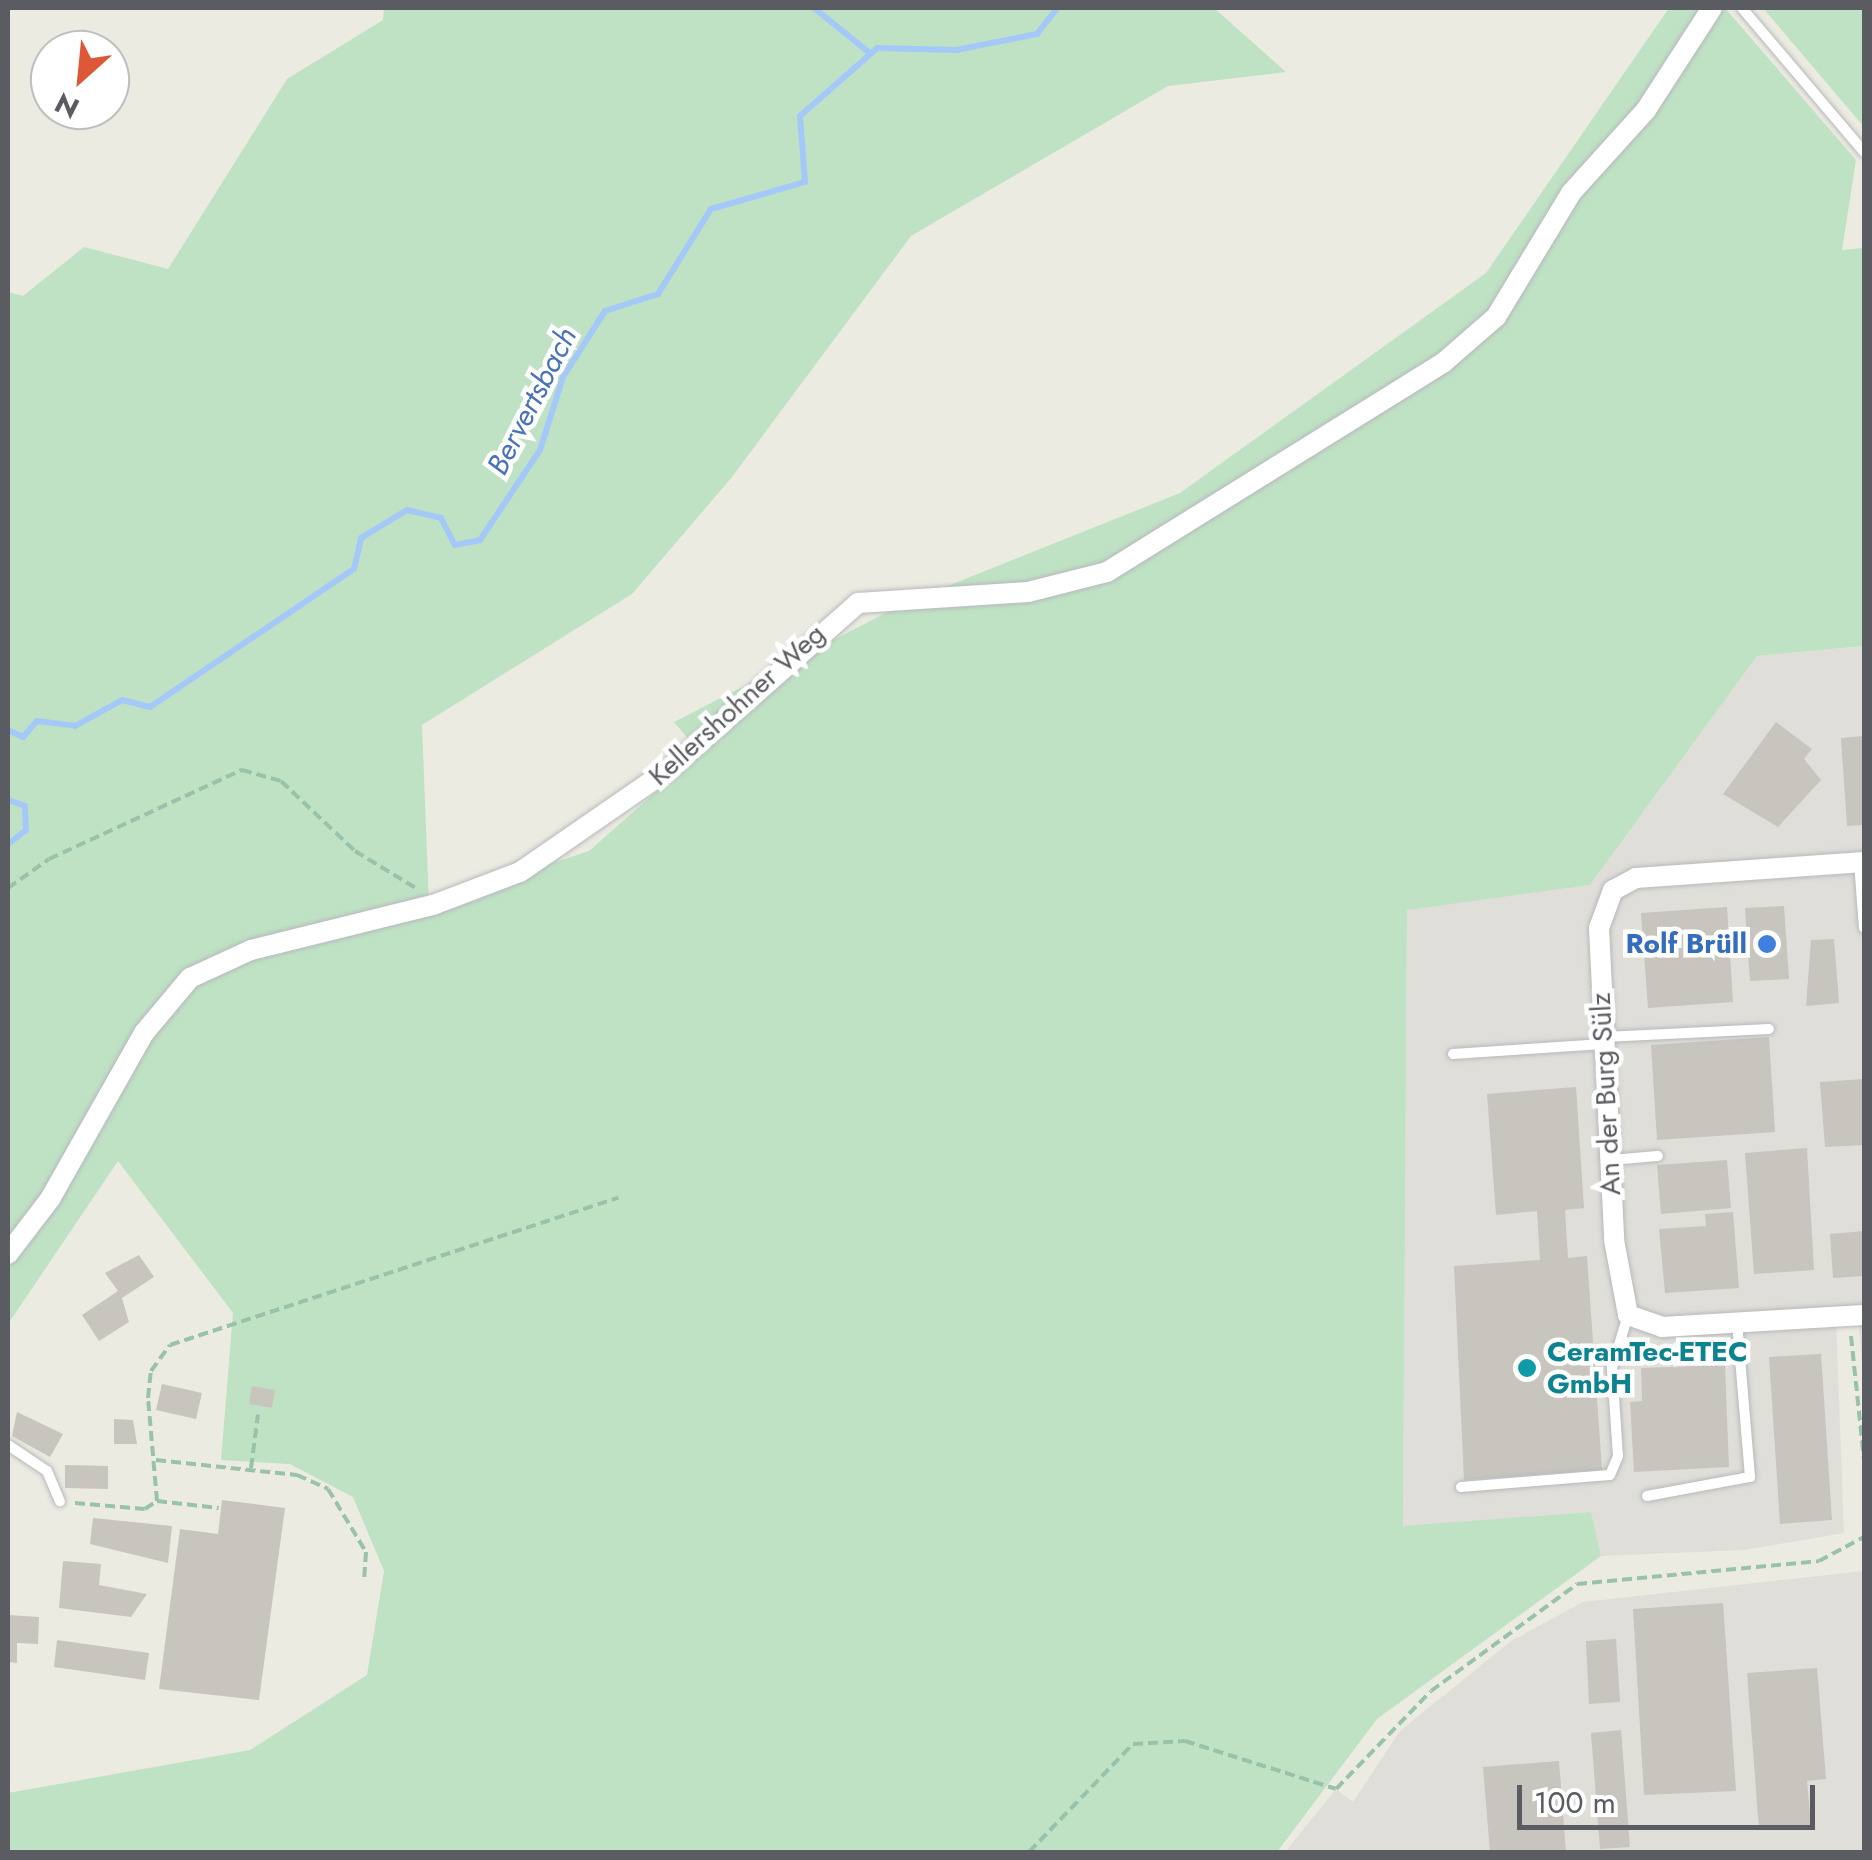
<!DOCTYPE html>
<html>
<head>
<meta charset="utf-8">
<style>
  body { margin:0 }
  #map { position:relative; width:1872px; height:1860px; overflow:hidden; background:#ecebe1; font-family:Jost,sans-serif }
  div>[style] { position:absolute }
  .industrial>* { inset:0; background:#dfded9 }
  .green>* { inset:0; background:#bfe2c4 }
  .stream>* { height:6px; margin:-3px; padding:0 3px; transform-origin:3px; border-radius:3px; background:#a4c9f9 }
  .building>* { inset:0; background:#c7c5be }
  .path>* { height:4px; margin-top:-2px; transform-origin:0; background:repeating-linear-gradient(90deg,#99c2aa 0 10px,transparent 0 15px) }
  .roads { filter:drop-shadow(0 0 2px #b7b8bd) drop-shadow(0 0 2px #b7b8bd) }
  .lane>* { height:10px; margin:-5px; padding:0 5px; transform-origin:5px; border-radius:5px; background:#fff }
  .street>* { height:20px; margin:-10px; padding:0 10px; transform-origin:10px; border-radius:10px; background:#fff }
  .dots>* { width:28px; height:28px; translate:-50% -50%; box-sizing:border-box; border:5px solid #fff; border-radius:50% }
  span { translate:-50% -50%; white-space:nowrap; text-align:center; line-height:1.15; -webkit-text-stroke:9px #fff; paint-order:stroke }
  .street-label { font-size:28px; color:#5a5c61 }
  .shop-label { font-size:28px; color:#366cbe; font-weight:700 }
  .right { translate:-100% -50%; text-align:right }
  .culture-label { font-size:28px; color:#0d838f; font-weight:700 }
  .left { translate:0 -50%; text-align:left }
  .water-label { font-size:30px; color:#4972ba; font-style:italic }
  .frame { position:absolute; inset:0; border:10px solid #5a5c61; pointer-events:none }
  .north { position:absolute; left:30px; top:30px; width:100px; height:100px; box-sizing:border-box; background:#fff; border:2px solid #bdbec0; border-radius:50%; rotate:207deg; font-size:28px; font-weight:700; line-height:40px; text-align:center; color:#5a5c61 }
  .north::after { content:''; display:block; margin:auto; width:35px; height:45px; background:#dd5836; clip-path:polygon(50% 0,100% 100%,50% 72%,0 100%) }
  .scale { position:absolute; left:1517px; top:1785px; width:298px; height:45px; box-sizing:border-box; border:5px solid #5a5c61; border-top:0; padding-left:12px; font-size:30px; line-height:35px; white-space:nowrap; color:#5a5c61; -webkit-text-stroke:8px #fff; paint-order:stroke }
</style>
</head>
<body>
<div id="map">
  <div class="industrial">
    <i style="clip-path:polygon(1864px 646px,1864px 1387px,1858px 1316px,1836px 1318px,1844px 1533px,1744px 1550px,1601px 1556px,1591px 1512px,1403px 1527px,1407px 909px,1590px 885px,1757px 656px)"></i>
    <i style="clip-path:polygon(1864px 1571px,1864px 1852px,1285px 1852px,1336px 1789px,1353px 1802px,1400px 1731px,1511px 1641px,1583px 1602px)"></i>
  </div>
  <div class="green">
    <i style="clip-path:polygon(384px 8px,1214px 8px,1286px 72px,1168px 86px,911px 236px,732px 477px,632px 594px,422px 725px,429px 904px,589px 851px,700px 753px,674px 722px,905px 603px,1180px 493px,1486px 273px,1669px 8px,1725px 8px,1856px 160px,1842px 250px,1864px 248px,1864px 646px,1757px 656px,1590px 885px,1407px 910px,1403px 1526px,1591px 1512px,1601px 1556px,1377px 1719px,1277px 1852px,8px 1852px,8px 1793px,250px 1750px,367px 1675px,384px 1571px,353px 1497px,290px 1464px,221px 1460px,233px 1313px,118px 1161px,8px 1324px,8px 292px,23px 296px,84px 247px,168px 269px,287px 79px,383px 20px)"></i>
    <i style="clip-path:polygon(1763px 8px,1864px 8px,1864px 127px)"></i>
  </div>
  <div class="stream">
    <i style="left:814px;top:8px;width:73px;rotate:38.9deg"></i>
    <i style="left:8px;top:730px;width:17px;rotate:25deg"></i>
    <i style="left:23px;top:737px;width:21px;rotate:-49deg"></i>
    <i style="left:37px;top:721px;width:38px;rotate:7deg"></i>
    <i style="left:75px;top:726px;width:54px;rotate:-29deg"></i>
    <i style="left:122px;top:700px;width:29px;rotate:14deg"></i>
    <i style="left:150px;top:707px;width:246px;rotate:-34.1deg"></i>
    <i style="left:354px;top:569px;width:32px;rotate:-77deg"></i>
    <i style="left:361px;top:538px;width:54px;rotate:-31.3deg"></i>
    <i style="left:407px;top:510px;width:35px;rotate:13deg"></i>
    <i style="left:441px;top:518px;width:30px;rotate:63deg"></i>
    <i style="left:455px;top:545px;width:25px;rotate:-11deg"></i>
    <i style="left:480px;top:540px;width:108px;rotate:-56.3deg"></i>
    <i style="left:540px;top:450px;width:77px;rotate:-72.5deg"></i>
    <i style="left:563px;top:377px;width:78px;rotate:-57.5deg"></i>
    <i style="left:605px;top:311px;width:56px;rotate:-17.8deg"></i>
    <i style="left:658px;top:294px;width:100px;rotate:-58.1deg"></i>
    <i style="left:711px;top:209px;width:98px;rotate:-16deg"></i>
    <i style="left:805px;top:182px;width:66px;rotate:-94.3deg"></i>
    <i style="left:800px;top:116px;width:103px;rotate:-41.4deg"></i>
    <i style="left:877px;top:48px;width:79px;rotate:1.5deg"></i>
    <i style="left:956px;top:50px;width:83px;rotate:-11.2deg"></i>
    <i style="left:1037px;top:34px;width:33px;rotate:-52deg"></i>
    <i style="left:8px;top:800px;width:18px;rotate:19deg"></i>
    <i style="left:25px;top:806px;width:24px;rotate:88deg"></i>
    <i style="left:26px;top:830px;width:23px;rotate:142deg"></i>
  </div>
  <div class="building">
    <i style="clip-path:polygon(1776px 722px,1812px 749px,1804px 759px,1821px 780px,1778px 827px,1723px 794px)"></i>
    <i style="clip-path:polygon(1864px 736px,1864px 825px,1847px 826px,1841px 738px)"></i>
    <i style="clip-path:polygon(1784px 906px,1789px 979px,1750px 981px,1745px 908px)"></i>
    <i style="clip-path:polygon(1727px 907px,1733px 1002px,1648px 1008px,1641px 913px)"></i>
    <i style="clip-path:polygon(1834px 939px,1839px 1003px,1806px 1006px,1811px 940px)"></i>
    <i style="clip-path:polygon(1769px 1037px,1775px 1132px,1657px 1140px,1651px 1045px)"></i>
    <i style="clip-path:polygon(1864px 1079px,1864px 1145px,1825px 1147px,1820px 1082px)"></i>
    <i style="clip-path:polygon(1576px 1087px,1584px 1208px,1565px 1210px,1568px 1258px,1587px 1256px,1602px 1470px,1464px 1480px,1454px 1266px,1540px 1260px,1537px 1211px,1496px 1215px,1487px 1094px)"></i>
    <i style="clip-path:polygon(1807px 1148px,1814px 1270px,1754px 1274px,1745px 1153px)"></i>
    <i style="clip-path:polygon(1727px 1160px,1731px 1208px,1661px 1214px,1657px 1165px)"></i>
    <i style="clip-path:polygon(1733px 1212px,1739px 1288px,1665px 1293px,1659px 1229px,1706px 1226px,1705px 1214px)"></i>
    <i style="clip-path:polygon(1864px 1231px,1864px 1276px,1833px 1278px,1830px 1234px)"></i>
    <i style="clip-path:polygon(139px 1255px,154px 1277px,122px 1298px,129px 1322px,99px 1341px,82px 1315px,118px 1291px,105px 1273px)"></i>
    <i style="clip-path:polygon(1821px 1354px,1832px 1520px,1780px 1524px,1769px 1357px)"></i>
    <i style="clip-path:polygon(1725px 1365px,1729px 1467px,1634px 1472px,1630px 1402px,1642px 1401px,1641px 1368px)"></i>
    <i style="clip-path:polygon(162px 1384px,202px 1393px,196px 1419px,156px 1410px)"></i>
    <i style="clip-path:polygon(252px 1386px,275px 1390px,272px 1408px,249px 1404px)"></i>
    <i style="clip-path:polygon(17px 1412px,63px 1434px,50px 1457px,12px 1436px)"></i>
    <i style="clip-path:polygon(114px 1419px,133px 1420px,137px 1444px,114px 1444px)"></i>
    <i style="clip-path:polygon(65px 1465px,108px 1466px,108px 1489px,65px 1488px)"></i>
    <i style="clip-path:polygon(222px 1500px,285px 1508px,259px 1700px,159px 1689px,180px 1529px,218px 1534px)"></i>
    <i style="clip-path:polygon(93px 1518px,172px 1526px,168px 1563px,90px 1544px)"></i>
    <i style="clip-path:polygon(63px 1561px,101px 1564px,99px 1585px,147px 1594px,131px 1617px,59px 1608px)"></i>
    <i style="clip-path:polygon(1723px 1603px,1736px 1791px,1644px 1795px,1633px 1609px)"></i>
    <i style="clip-path:polygon(8px 1615px,39px 1617px,38px 1644px,17px 1643px,17px 1663px,8px 1662px)"></i>
    <i style="clip-path:polygon(1616px 1639px,1620px 1702px,1589px 1704px,1586px 1641px)"></i>
    <i style="clip-path:polygon(57px 1640px,149px 1653px,145px 1680px,54px 1667px)"></i>
    <i style="clip-path:polygon(1817px 1668px,1826px 1779px,1807px 1781px,1811px 1825px,1759px 1829px,1747px 1673px)"></i>
    <i style="clip-path:polygon(1621px 1730px,1630px 1847px,1600px 1849px,1591px 1733px)"></i>
    <i style="clip-path:polygon(1559px 1761px,1566px 1852px,1490px 1852px,1483px 1767px)"></i>
  </div>
  <div class="path">
    <i style="left:8px;top:888px;width:50px;rotate:-35.3deg"></i>
    <i style="left:49px;top:859px;width:213px;rotate:-24.8deg"></i>
    <i style="left:242px;top:770px;width:41px;rotate:15.8deg"></i>
    <i style="left:281px;top:781px;width:102px;rotate:43.4deg"></i>
    <i style="left:355px;top:851px;width:75px;rotate:31.4deg"></i>
    <i style="left:1851px;top:1336px;width:125px;rotate:84deg"></i>
    <i style="left:156px;top:1460px;width:142px;rotate:6.1deg"></i>
    <i style="left:297px;top:1475px;width:34px;rotate:24deg"></i>
    <i style="left:328px;top:1489px;width:74px;rotate:58.9deg"></i>
    <i style="left:366px;top:1552px;width:27px;rotate:94deg"></i>
    <i style="left:251px;top:1468px;width:54px;rotate:-82.6deg"></i>
    <i style="left:157px;top:1501px;width:62px;rotate:6.4deg"></i>
    <i style="left:75px;top:1503px;width:70px;rotate:4.9deg"></i>
    <i style="left:145px;top:1509px;width:14px;rotate:-34deg"></i>
    <i style="left:157px;top:1501px;width:103px;rotate:-95deg"></i>
    <i style="left:148px;top:1398px;width:27px;rotate:-84deg"></i>
    <i style="left:151px;top:1371px;width:32px;rotate:-54deg"></i>
    <i style="left:170px;top:1345px;width:472px;rotate:-18.2deg"></i>
    <i style="left:1029px;top:1852px;width:150px;rotate:-46.1deg"></i>
    <i style="left:1133px;top:1744px;width:52px;rotate:-3.3deg"></i>
    <i style="left:1185px;top:1741px;width:158px;rotate:17.6deg"></i>
    <i style="left:1336px;top:1789px;width:136px;rotate:-45.9deg"></i>
    <i style="left:1431px;top:1691px;width:181px;rotate:-36.2deg"></i>
    <i style="left:1577px;top:1584px;width:243px;rotate:-5.4deg"></i>
    <i style="left:1819px;top:1561px;width:51px;rotate:-28.1deg"></i>
  </div>
  <div class="roads">
    <div class="lane">
      <i style="left:1742px;top:8px;width:189px;rotate:49.7deg"></i>
      <i style="left:1859px;top:862px;width:66px;rotate:85.7deg"></i>
      <i style="left:1604px;top:1037px;width:165px;rotate:-2.8deg"></i>
      <i style="left:1453px;top:1054px;width:150px;rotate:-3.8deg"></i>
      <i style="left:1610px;top:1160px;width:48px;rotate:-4.8deg"></i>
      <i style="left:8px;top:1445px;width:47px;rotate:33.7deg"></i>
      <i style="left:47px;top:1471px;width:33px;rotate:67deg"></i>
      <i style="left:1461px;top:1487px;width:149px;rotate:-4.6deg"></i>
      <i style="left:1610px;top:1475px;width:21px;rotate:-67deg"></i>
      <i style="left:1618px;top:1456px;width:88px;rotate:-93.9deg"></i>
      <i style="left:1612px;top:1368px;width:55px;rotate:-73.2deg"></i>
      <i style="left:1647px;top:1496px;width:105px;rotate:-10.5deg"></i>
      <i style="left:1750px;top:1477px;width:155px;rotate:-94.8deg"></i>
    </div>
    <div class="street">
      <i style="left:1864px;top:862px;width:229px;rotate:176deg"></i>
      <i style="left:1636px;top:878px;width:26px;rotate:152deg"></i>
      <i style="left:1613px;top:890px;width:40px;rotate:110.2deg"></i>
      <i style="left:1599px;top:928px;width:312px;rotate:87.2deg"></i>
      <i style="left:1614px;top:1240px;width:76px;rotate:79.4deg"></i>
      <i style="left:1628px;top:1315px;width:36px;rotate:19deg"></i>
      <i style="left:1662px;top:1327px;width:202px;rotate:-3.4deg"></i>
      <i style="left:8px;top:1254px;width:69px;rotate:-52.6deg"></i>
      <i style="left:50px;top:1199px;width:191px;rotate:-60.5deg"></i>
      <i style="left:144px;top:1033px;width:72px;rotate:-50.1deg"></i>
      <i style="left:190px;top:978px;width:67px;rotate:-24.7deg"></i>
      <i style="left:251px;top:950px;width:187px;rotate:-13.9deg"></i>
      <i style="left:433px;top:905px;width:93px;rotate:-20.8deg"></i>
      <i style="left:520px;top:872px;width:185px;rotate:-34.6deg"></i>
      <i style="left:672px;top:767px;width:248px;rotate:-41.4deg"></i>
      <i style="left:858px;top:603px;width:170px;rotate:-3.7deg"></i>
      <i style="left:1028px;top:592px;width:81px;rotate:-14.2deg"></i>
      <i style="left:1107px;top:572px;width:396px;rotate:-31.9deg"></i>
      <i style="left:1443px;top:363px;width:70px;rotate:-41deg"></i>
      <i style="left:1496px;top:317px;width:145px;rotate:-58.8deg"></i>
      <i style="left:1571px;top:193px;width:112px;rotate:-47.9deg"></i>
      <i style="left:1646px;top:110px;width:121px;rotate:-57.1deg"></i>
    </div>
  </div>
  <div class="dots">
    <i style="left:1767px;top:944px;background:#3f7fe0"></i>
    <i style="left:1527px;top:1368px;background:#0f9aa8"></i>
  </div>
  <div class="street-label">
    <span style="left:737px;top:705px;rotate:-42deg">Kellershohner Weg</span>
    <span style="left:1606px;top:1094px;rotate:-93deg">An der Burg Sülz</span>
  </div>
  <div class="shop-label">
    <span class="right" style="left:1747px;top:944px">Rolf Brüll</span>
  </div>
  <div class="culture-label">
    <span class="left" style="left:1547px;top:1368px">CeramTec-ETEC<br>GmbH</span>
  </div>
  <div class="water-label">
    <span style="left:532px;top:401px;rotate:-63deg">Bervertsbach</span>
  </div>
  <div class="frame"></div>
  <div class="north">N</div>
  <div class="scale">100 m</div>
</div>
</body>
</html>
